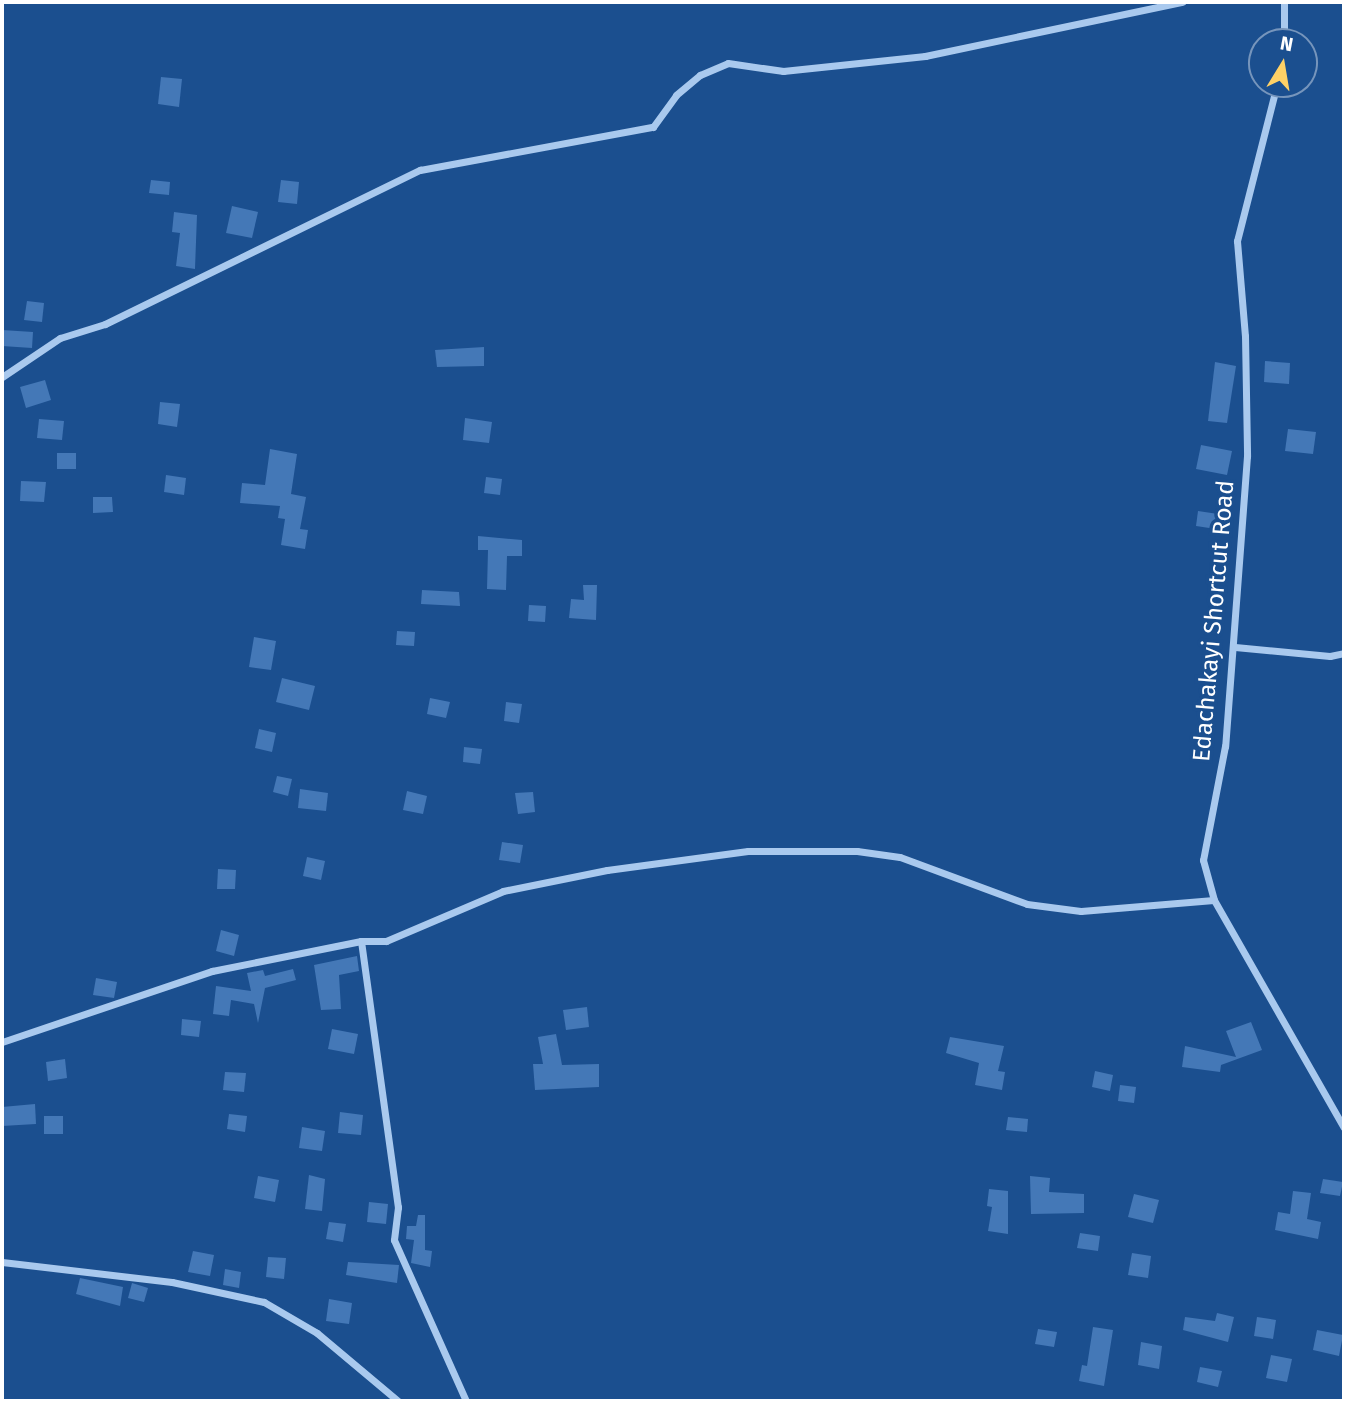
<!DOCTYPE html>
<html>
<head>
<meta charset="utf-8">
<style>
  body { margin:0 }
  #map { position:relative; width:1346px; height:1403px; overflow:hidden; background:#1b4f8f; font-family:"Fira Sans",sans-serif }
  div>[style] { position:absolute }
  .building>* { inset:0; background:#4478b7 }
  .street>* { height:7px; margin:-3.5px; padding:0 3.5px; transform-origin:3.5px; border-radius:3.5px; background:#a9c9ee }
  span { translate:-50% -50%; white-space:nowrap; text-align:center; line-height:1.15; -webkit-text-stroke:7px #1b4f8f; paint-order:stroke }
  .street-label { font-size:24px; color:#fff }
  .frame { position:absolute; inset:0; border:4px solid #fff; pointer-events:none }
  .north { position:absolute; left:1248px; top:28px; width:70px; height:70px; box-sizing:border-box; background:#1b4f8f; border:2px solid #7695bc; border-radius:50%; rotate:11deg; font-size:19px; font-weight:700; line-height:28px; text-align:center; color:#fff }
  .north::after { content:''; display:block; margin:auto; width:24px; height:32px; background:#ffd166; clip-path:polygon(50% 0,100% 100%,50% 72%,0 100%) }
</style>
</head>
<body>
<div id="map">
  <div class="building">
    <i style="clip-path:polygon(161px 77px,182px 79px,179px 107px,158px 104px)"></i>
    <i style="clip-path:polygon(151px 180px,170px 182px,169px 195px,149px 193px)"></i>
    <i style="clip-path:polygon(281px 180px,299px 182px,297px 204px,278px 202px)"></i>
    <i style="clip-path:polygon(232px 206px,258px 212px,252px 238px,226px 233px)"></i>
    <i style="clip-path:polygon(174px 212px,197px 215px,195px 269px,176px 266px,180px 233px,172px 232px)"></i>
    <i style="clip-path:polygon(27px 301px,44px 303px,42px 322px,24px 320px)"></i>
    <i style="clip-path:polygon(2px 330px,33px 332px,32px 348px,2px 346px)"></i>
    <i style="clip-path:polygon(484px 347px,484px 366px,437px 367px,435px 350px)"></i>
    <i style="clip-path:polygon(1265px 361px,1290px 363px,1289px 384px,1264px 382px)"></i>
    <i style="clip-path:polygon(1215px 362px,1236px 366px,1227px 423px,1208px 421px)"></i>
    <i style="clip-path:polygon(45px 380px,51px 400px,26px 408px,20px 387px)"></i>
    <i style="clip-path:polygon(160px 402px,180px 404px,177px 427px,158px 424px)"></i>
    <i style="clip-path:polygon(465px 418px,492px 422px,489px 443px,463px 440px)"></i>
    <i style="clip-path:polygon(39px 419px,64px 421px,62px 440px,37px 438px)"></i>
    <i style="clip-path:polygon(1288px 429px,1316px 432px,1313px 454px,1285px 451px)"></i>
    <i style="clip-path:polygon(1201px 445px,1232px 451px,1227px 475px,1196px 469px)"></i>
    <i style="clip-path:polygon(270px 449px,297px 454px,291px 494px,306px 497px,300px 529px,308px 530px,305px 549px,281px 545px,285px 519px,278px 518px,280px 506px,240px 503px,242px 483px,265px 485px)"></i>
    <i style="clip-path:polygon(57px 453px,76px 453px,76px 469px,57px 469px)"></i>
    <i style="clip-path:polygon(166px 475px,186px 478px,184px 495px,164px 492px)"></i>
    <i style="clip-path:polygon(486px 477px,502px 479px,500px 495px,484px 493px)"></i>
    <i style="clip-path:polygon(21px 481px,46px 482px,44px 502px,20px 501px)"></i>
    <i style="clip-path:polygon(93px 497px,112px 497px,113px 512px,93px 513px)"></i>
    <i style="clip-path:polygon(1198px 511px,1218px 514px,1216px 529px,1196px 526px)"></i>
    <i style="clip-path:polygon(478px 536px,522px 540px,522px 556px,507px 556px,506px 590px,487px 589px,488px 550px,478px 550px)"></i>
    <i style="clip-path:polygon(583px 585px,597px 585px,596px 620px,569px 618px,571px 599px,584px 600px)"></i>
    <i style="clip-path:polygon(422px 590px,459px 592px,460px 606px,421px 604px)"></i>
    <i style="clip-path:polygon(529px 605px,546px 606px,545px 622px,528px 621px)"></i>
    <i style="clip-path:polygon(397px 631px,415px 632px,414px 646px,396px 645px)"></i>
    <i style="clip-path:polygon(254px 637px,276px 641px,271px 670px,249px 667px)"></i>
    <i style="clip-path:polygon(282px 678px,315px 686px,309px 710px,276px 702px)"></i>
    <i style="clip-path:polygon(430px 698px,450px 702px,446px 718px,427px 714px)"></i>
    <i style="clip-path:polygon(506px 702px,522px 704px,519px 723px,504px 721px)"></i>
    <i style="clip-path:polygon(259px 729px,276px 733px,272px 752px,255px 748px)"></i>
    <i style="clip-path:polygon(464px 747px,482px 749px,480px 764px,463px 762px)"></i>
    <i style="clip-path:polygon(277px 776px,292px 779px,288px 796px,273px 792px)"></i>
    <i style="clip-path:polygon(300px 789px,328px 793px,326px 811px,298px 808px)"></i>
    <i style="clip-path:polygon(407px 791px,427px 796px,423px 814px,403px 810px)"></i>
    <i style="clip-path:polygon(533px 792px,535px 812px,518px 814px,515px 793px)"></i>
    <i style="clip-path:polygon(502px 842px,523px 845px,520px 863px,499px 860px)"></i>
    <i style="clip-path:polygon(307px 857px,325px 861px,321px 880px,303px 876px)"></i>
    <i style="clip-path:polygon(218px 869px,236px 870px,235px 889px,217px 889px)"></i>
    <i style="clip-path:polygon(221px 930px,239px 935px,234px 956px,216px 951px)"></i>
    <i style="clip-path:polygon(357px 956px,359px 971px,339px 975px,341px 1009px,321px 1010px,314px 965px)"></i>
    <i style="clip-path:polygon(293px 969px,296px 980px,265px 988px,258px 1023px,254px 1004px,231px 1000px,229px 1016px,213px 1014px,216px 986px,251px 991px,247px 973px,263px 970px,265px 976px)"></i>
    <i style="clip-path:polygon(96px 978px,117px 982px,114px 998px,93px 995px)"></i>
    <i style="clip-path:polygon(587px 1007px,589px 1027px,566px 1030px,563px 1010px)"></i>
    <i style="clip-path:polygon(182px 1019px,201px 1021px,199px 1037px,181px 1035px)"></i>
    <i style="clip-path:polygon(1251px 1022px,1262px 1050px,1221px 1065px,1220px 1072px,1182px 1067px,1185px 1046px,1236px 1057px,1226px 1031px)"></i>
    <i style="clip-path:polygon(332px 1029px,358px 1034px,354px 1054px,328px 1049px)"></i>
    <i style="clip-path:polygon(556px 1034px,562px 1065px,599px 1064px,599px 1087px,535px 1090px,533px 1064px,543px 1064px,538px 1037px)"></i>
    <i style="clip-path:polygon(950px 1037px,1004px 1046px,998px 1071px,1005px 1072px,1002px 1090px,975px 1085px,979px 1063px,946px 1053px)"></i>
    <i style="clip-path:polygon(65px 1059px,67px 1078px,48px 1081px,46px 1062px)"></i>
    <i style="clip-path:polygon(1095px 1071px,1113px 1075px,1110px 1091px,1092px 1087px)"></i>
    <i style="clip-path:polygon(225px 1072px,246px 1073px,244px 1092px,223px 1090px)"></i>
    <i style="clip-path:polygon(1120px 1085px,1136px 1087px,1134px 1103px,1118px 1101px)"></i>
    <i style="clip-path:polygon(35px 1104px,36px 1124px,2px 1126px,2px 1107px)"></i>
    <i style="clip-path:polygon(340px 1112px,363px 1115px,361px 1135px,338px 1133px)"></i>
    <i style="clip-path:polygon(229px 1114px,247px 1116px,245px 1132px,227px 1129px)"></i>
    <i style="clip-path:polygon(44px 1116px,63px 1116px,63px 1134px,44px 1134px)"></i>
    <i style="clip-path:polygon(1008px 1117px,1028px 1119px,1027px 1132px,1006px 1130px)"></i>
    <i style="clip-path:polygon(302px 1127px,325px 1131px,322px 1151px,299px 1148px)"></i>
    <i style="clip-path:polygon(309px 1175px,325px 1179px,322px 1211px,305px 1209px)"></i>
    <i style="clip-path:polygon(258px 1176px,279px 1180px,275px 1202px,254px 1198px)"></i>
    <i style="clip-path:polygon(1030px 1176px,1050px 1178px,1049px 1192px,1084px 1194px,1084px 1213px,1031px 1214px)"></i>
    <i style="clip-path:polygon(1323px 1179px,1343px 1182px,1340px 1196px,1320px 1193px)"></i>
    <i style="clip-path:polygon(989px 1189px,1008px 1191px,1008px 1234px,988px 1231px,992px 1207px,987px 1206px)"></i>
    <i style="clip-path:polygon(1293px 1191px,1311px 1193px,1307px 1219px,1321px 1222px,1318px 1239px,1275px 1230px,1278px 1212px,1290px 1214px)"></i>
    <i style="clip-path:polygon(1134px 1194px,1159px 1200px,1153px 1223px,1128px 1217px)"></i>
    <i style="clip-path:polygon(369px 1202px,388px 1204px,386px 1224px,367px 1222px)"></i>
    <i style="clip-path:polygon(418px 1215px,425px 1215px,425px 1250px,432px 1251px,430px 1267px,411px 1263px,414px 1240px,406px 1239px,407px 1226px,416px 1226px)"></i>
    <i style="clip-path:polygon(329px 1222px,346px 1224px,343px 1242px,326px 1239px)"></i>
    <i style="clip-path:polygon(1080px 1233px,1100px 1236px,1098px 1251px,1077px 1248px)"></i>
    <i style="clip-path:polygon(193px 1251px,214px 1255px,210px 1276px,188px 1272px)"></i>
    <i style="clip-path:polygon(1132px 1253px,1151px 1256px,1148px 1278px,1128px 1275px)"></i>
    <i style="clip-path:polygon(268px 1257px,286px 1258px,284px 1279px,266px 1277px)"></i>
    <i style="clip-path:polygon(348px 1262px,399px 1265px,397px 1283px,346px 1275px)"></i>
    <i style="clip-path:polygon(225px 1269px,241px 1272px,239px 1288px,223px 1285px)"></i>
    <i style="clip-path:polygon(80px 1278px,123px 1287px,120px 1306px,76px 1294px)"></i>
    <i style="clip-path:polygon(132px 1283px,148px 1288px,144px 1302px,128px 1298px)"></i>
    <i style="clip-path:polygon(329px 1299px,352px 1303px,349px 1324px,326px 1321px)"></i>
    <i style="clip-path:polygon(1217px 1313px,1234px 1317px,1228px 1342px,1183px 1330px,1185px 1317px,1215px 1321px)"></i>
    <i style="clip-path:polygon(1257px 1317px,1276px 1320px,1273px 1339px,1254px 1336px)"></i>
    <i style="clip-path:polygon(1093px 1327px,1113px 1330px,1104px 1386px,1079px 1381px,1082px 1365px,1087px 1366px)"></i>
    <i style="clip-path:polygon(1038px 1329px,1057px 1332px,1054px 1347px,1035px 1344px)"></i>
    <i style="clip-path:polygon(1317px 1330px,1343px 1335px,1339px 1356px,1313px 1350px)"></i>
    <i style="clip-path:polygon(1141px 1342px,1162px 1346px,1159px 1369px,1138px 1365px)"></i>
    <i style="clip-path:polygon(1271px 1355px,1292px 1359px,1287px 1382px,1266px 1378px)"></i>
    <i style="clip-path:polygon(1200px 1367px,1222px 1371px,1218px 1387px,1197px 1382px)"></i>
  </div>
  <div class="street">
    <i style="left:1284px;top:42px;width:40px;rotate:-90deg"></i>
    <i style="left:1277px;top:84px;width:162px;rotate:104.3deg"></i>
    <i style="left:1237px;top:241px;width:95px;rotate:85.2deg"></i>
    <i style="left:1245px;top:336px;width:120px;rotate:89deg"></i>
    <i style="left:1247px;top:456px;width:291px;rotate:94.3deg"></i>
    <i style="left:1225px;top:746px;width:116px;rotate:100.9deg"></i>
    <i style="left:1203px;top:860px;width:41px;rotate:74.6deg"></i>
    <i style="left:1214px;top:900px;width:262px;rotate:60.3deg"></i>
    <i style="left:2px;top:377px;width:70px;rotate:-33.9deg"></i>
    <i style="left:60px;top:338px;width:47px;rotate:-17.3deg"></i>
    <i style="left:105px;top:324px;width:351px;rotate:-26.1deg"></i>
    <i style="left:420px;top:170px;width:237px;rotate:-10.5deg"></i>
    <i style="left:653px;top:127px;width:39px;rotate:-54deg"></i>
    <i style="left:676px;top:95px;width:31px;rotate:-40deg"></i>
    <i style="left:700px;top:75px;width:30px;rotate:-23deg"></i>
    <i style="left:728px;top:63px;width:56px;rotate:8.3deg"></i>
    <i style="left:783px;top:71px;width:143px;rotate:-6deg"></i>
    <i style="left:925px;top:56px;width:263px;rotate:-11.9deg"></i>
    <i style="left:1235px;top:647px;width:95px;rotate:5.4deg"></i>
    <i style="left:1330px;top:656px;width:14px;rotate:-12deg"></i>
    <i style="left:361px;top:941px;width:269px;rotate:82.1deg"></i>
    <i style="left:398px;top:1207px;width:33px;rotate:97deg"></i>
    <i style="left:394px;top:1240px;width:176px;rotate:65.9deg"></i>
    <i style="left:2px;top:1042px;width:222px;rotate:-18.7deg"></i>
    <i style="left:212px;top:971px;width:152px;rotate:-11.4deg"></i>
    <i style="left:361px;top:941px;width:25px"></i>
    <i style="left:386px;top:941px;width:127px;rotate:-23.1deg"></i>
    <i style="left:503px;top:891px;width:106px;rotate:-11.4deg"></i>
    <i style="left:607px;top:870px;width:142px;rotate:-7.7deg"></i>
    <i style="left:748px;top:851px;width:109px"></i>
    <i style="left:857px;top:851px;width:43px;rotate:7.9deg"></i>
    <i style="left:900px;top:857px;width:135px;rotate:20.3deg"></i>
    <i style="left:1027px;top:904px;width:54px;rotate:7.4deg"></i>
    <i style="left:1081px;top:911px;width:133px;rotate:-4.7deg"></i>
    <i style="left:2px;top:1262px;width:171px;rotate:6.7deg"></i>
    <i style="left:172px;top:1282px;width:94px;rotate:12.3deg"></i>
    <i style="left:264px;top:1302px;width:61px;rotate:30.3deg"></i>
    <i style="left:317px;top:1333px;width:106px;rotate:40deg"></i>
  </div>
  <div class="street-label">
    <span style="left:1214px;top:621px;rotate:-85deg">Edachakayi Shortcut Road</span>
  </div>
  <div class="frame"></div>
  <div class="north">N</div>
</div>
</body>
</html>
